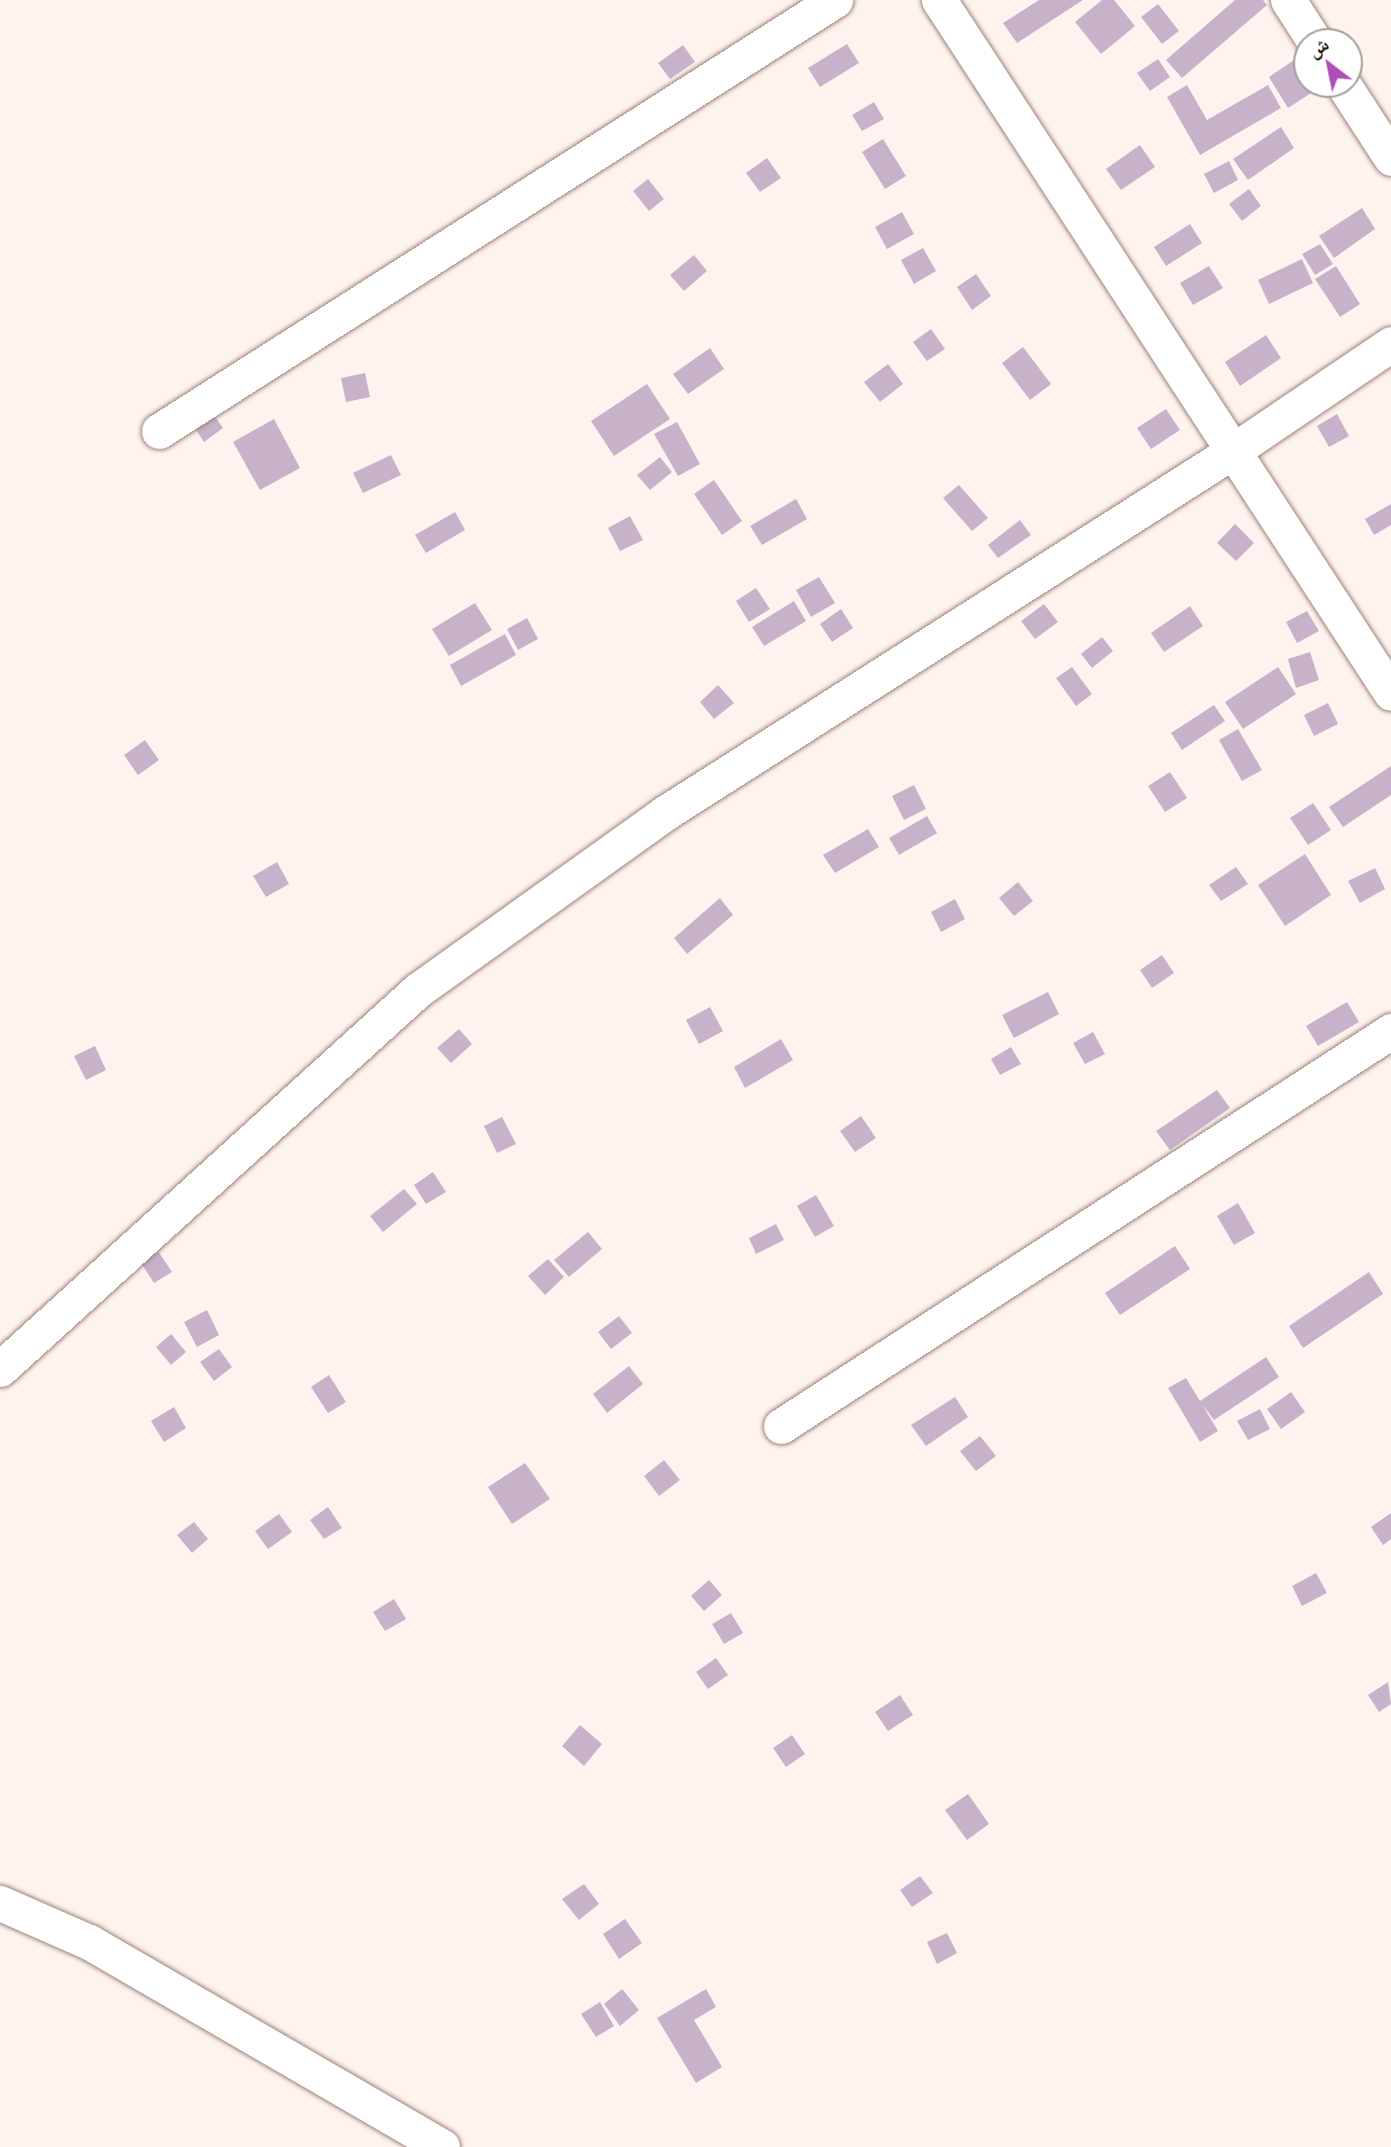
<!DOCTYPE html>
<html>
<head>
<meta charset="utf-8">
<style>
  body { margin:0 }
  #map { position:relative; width:1391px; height:2147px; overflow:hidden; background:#fff3ef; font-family:Manrope,"Noto Naskh Arabic",sans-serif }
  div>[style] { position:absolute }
  .building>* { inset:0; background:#c8b2ca }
  .roads { filter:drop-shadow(0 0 2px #9c8379) drop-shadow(0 0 2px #9c8379) }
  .minor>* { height:35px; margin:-17.5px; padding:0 17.5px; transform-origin:17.5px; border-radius:17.5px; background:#fff }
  span { translate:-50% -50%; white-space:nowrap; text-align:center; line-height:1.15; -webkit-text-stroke:6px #fff; paint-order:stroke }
  .north { position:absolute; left:1293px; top:28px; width:70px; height:70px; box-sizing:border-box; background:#fff; border:2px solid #a29f9d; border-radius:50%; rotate:328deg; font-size:19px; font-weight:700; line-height:28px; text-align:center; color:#160e0a }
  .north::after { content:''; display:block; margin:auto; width:24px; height:32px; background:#ad4fb9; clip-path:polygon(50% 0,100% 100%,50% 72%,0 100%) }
</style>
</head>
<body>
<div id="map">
  <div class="building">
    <i style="clip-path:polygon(1039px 0,1083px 0,1017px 43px,1003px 23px)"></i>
    <i style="clip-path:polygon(1102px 0,1114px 0,1135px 26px,1101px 54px,1075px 22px)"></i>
    <i style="clip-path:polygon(1235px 0,1263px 0,1267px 5px,1182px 78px,1166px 60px)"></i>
    <i style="clip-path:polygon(1158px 4px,1179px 31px,1162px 44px,1141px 17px)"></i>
    <i style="clip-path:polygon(847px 44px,859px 63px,820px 87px,808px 68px)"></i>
    <i style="clip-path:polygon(683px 45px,695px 62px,670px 79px,658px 63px)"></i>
    <i style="clip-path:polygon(1303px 54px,1307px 84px,1325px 84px,1288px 108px,1269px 77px)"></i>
    <i style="clip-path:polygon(1158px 59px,1170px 77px,1150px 91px,1137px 73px)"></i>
    <i style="clip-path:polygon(1187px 85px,1207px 120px,1268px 85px,1281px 108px,1200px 155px,1167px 97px)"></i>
    <i style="clip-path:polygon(874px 102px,884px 119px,862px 131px,852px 115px)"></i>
    <i style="clip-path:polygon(1281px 127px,1294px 148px,1248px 180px,1233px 159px)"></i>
    <i style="clip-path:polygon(883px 139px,906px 176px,885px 189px,862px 152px)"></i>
    <i style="clip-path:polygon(1140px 145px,1155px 167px,1121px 190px,1106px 169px)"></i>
    <i style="clip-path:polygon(767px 158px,781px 178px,760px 192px,746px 173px)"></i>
    <i style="clip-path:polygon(1229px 161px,1238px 180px,1214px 193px,1204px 174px)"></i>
    <i style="clip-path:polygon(648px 179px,664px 199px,649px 211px,633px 191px)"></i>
    <i style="clip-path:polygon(1249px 189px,1261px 206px,1242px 221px,1229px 204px)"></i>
    <i style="clip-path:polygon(1362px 208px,1375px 229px,1334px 258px,1319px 236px)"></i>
    <i style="clip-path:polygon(902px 212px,914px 234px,887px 249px,875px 227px)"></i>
    <i style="clip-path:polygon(1190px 224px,1202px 243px,1166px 266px,1154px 247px)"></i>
    <i style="clip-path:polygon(1320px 244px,1333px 264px,1315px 275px,1302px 254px)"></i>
    <i style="clip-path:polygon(923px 248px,936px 271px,914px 284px,901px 260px)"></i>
    <i style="clip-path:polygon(694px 255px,707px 271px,684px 291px,670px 275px)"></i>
    <i style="clip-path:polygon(1302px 259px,1313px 283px,1269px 304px,1258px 280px)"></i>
    <i style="clip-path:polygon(1209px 266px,1223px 288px,1193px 305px,1180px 283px)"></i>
    <i style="clip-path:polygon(1336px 266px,1360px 304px,1340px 317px,1315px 279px)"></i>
    <i style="clip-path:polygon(976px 274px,991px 296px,972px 310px,957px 287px)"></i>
    <i style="clip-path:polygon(931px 329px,945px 349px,927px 361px,913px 342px)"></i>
    <i style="clip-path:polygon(1266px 335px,1281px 358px,1240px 386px,1225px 362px)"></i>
    <i style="clip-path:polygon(1023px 347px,1051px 384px,1030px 400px,1002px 363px)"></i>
    <i style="clip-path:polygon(710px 348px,724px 369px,688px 394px,673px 374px)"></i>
    <i style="clip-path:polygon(888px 364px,903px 384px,880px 402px,864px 382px)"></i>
    <i style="clip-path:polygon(365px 373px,370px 397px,346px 402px,341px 378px)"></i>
    <i style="clip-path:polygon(647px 384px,670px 419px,614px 456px,591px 421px)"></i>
    <i style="clip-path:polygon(207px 405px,223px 428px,204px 442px,188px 418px)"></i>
    <i style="clip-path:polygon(1166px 409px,1180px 430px,1151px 449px,1137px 428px)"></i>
    <i style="clip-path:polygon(1337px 414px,1349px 436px,1329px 447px,1317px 426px)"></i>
    <i style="clip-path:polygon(274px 419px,300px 468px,260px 490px,233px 442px)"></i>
    <i style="clip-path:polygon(677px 422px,700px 464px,678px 476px,654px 434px)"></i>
    <i style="clip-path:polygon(391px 455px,401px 475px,363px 493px,353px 473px)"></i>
    <i style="clip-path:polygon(660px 457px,672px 472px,650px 490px,637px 475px)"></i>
    <i style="clip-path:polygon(714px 480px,742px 521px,722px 535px,694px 494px)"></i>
    <i style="clip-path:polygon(959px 485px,988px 518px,972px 531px,943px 498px)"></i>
    <i style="clip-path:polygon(796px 499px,807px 519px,762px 545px,750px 526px)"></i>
    <i style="clip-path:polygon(1391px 504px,1391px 525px,1374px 535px,1365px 519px)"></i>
    <i style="clip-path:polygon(455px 512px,465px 530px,426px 553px,415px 535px)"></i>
    <i style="clip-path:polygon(630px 516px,643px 540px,620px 551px,608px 528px)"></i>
    <i style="clip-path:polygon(1020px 520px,1031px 535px,998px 558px,988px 545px)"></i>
    <i style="clip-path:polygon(1235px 524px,1254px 543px,1236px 561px,1217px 543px)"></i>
    <i style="clip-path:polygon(819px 577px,835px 603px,811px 617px,796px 590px)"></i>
    <i style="clip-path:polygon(756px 588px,770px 609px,749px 622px,736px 601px)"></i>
    <i style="clip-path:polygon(794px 601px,806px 621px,764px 646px,752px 627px)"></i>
    <i style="clip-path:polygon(475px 603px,492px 630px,449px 656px,432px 629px)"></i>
    <i style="clip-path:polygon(1044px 604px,1058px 622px,1035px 639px,1021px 621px)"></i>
    <i style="clip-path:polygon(1190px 606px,1203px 626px,1164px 652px,1151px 633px)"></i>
    <i style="clip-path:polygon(841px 609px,853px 628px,832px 642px,820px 624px)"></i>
    <i style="clip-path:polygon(1307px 611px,1319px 631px,1297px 643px,1286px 622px)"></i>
    <i style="clip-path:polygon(527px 618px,538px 639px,518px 650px,507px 629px)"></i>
    <i style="clip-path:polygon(505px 634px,516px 655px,461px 686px,450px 665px)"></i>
    <i style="clip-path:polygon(1102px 637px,1113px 651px,1092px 668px,1081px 654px)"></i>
    <i style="clip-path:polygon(1310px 652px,1319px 680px,1296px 688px,1288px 659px)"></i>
    <i style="clip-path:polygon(1072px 667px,1092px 694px,1076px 706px,1056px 678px)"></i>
    <i style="clip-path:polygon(1278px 667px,1296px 694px,1243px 729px,1225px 702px)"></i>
    <i style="clip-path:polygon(718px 685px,734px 703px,714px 719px,700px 702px)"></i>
    <i style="clip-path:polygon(1328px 703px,1338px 724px,1314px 736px,1304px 715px)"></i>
    <i style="clip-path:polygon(1214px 705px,1225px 721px,1182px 750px,1171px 733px)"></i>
    <i style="clip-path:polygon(1238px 729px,1262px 770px,1242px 781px,1219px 740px)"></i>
    <i style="clip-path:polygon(145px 740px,159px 760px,138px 775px,124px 755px)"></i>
    <i style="clip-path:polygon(1391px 766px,1391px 795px,1343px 827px,1329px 807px)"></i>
    <i style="clip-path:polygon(1170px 772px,1187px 798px,1165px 812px,1148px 786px)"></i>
    <i style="clip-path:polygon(914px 785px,926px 809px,904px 820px,892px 796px)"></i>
    <i style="clip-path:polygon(1313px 803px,1331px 830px,1308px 845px,1290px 818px)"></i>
    <i style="clip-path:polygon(927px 816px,937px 833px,899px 855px,889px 838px)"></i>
    <i style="clip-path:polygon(868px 829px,879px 847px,835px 873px,823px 855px)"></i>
    <i style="clip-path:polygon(1305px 854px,1331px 895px,1285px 926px,1258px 885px)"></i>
    <i style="clip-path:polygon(277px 862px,289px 884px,266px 897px,253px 876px)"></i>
    <i style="clip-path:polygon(1236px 867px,1248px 884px,1221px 901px,1209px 885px)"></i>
    <i style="clip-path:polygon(1375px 868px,1385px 889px,1360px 903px,1348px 881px)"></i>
    <i style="clip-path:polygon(1018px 882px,1033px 901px,1014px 916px,999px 898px)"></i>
    <i style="clip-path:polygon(720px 898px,733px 915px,687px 954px,674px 938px)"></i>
    <i style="clip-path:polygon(955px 899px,965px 919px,941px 932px,931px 912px)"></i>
    <i style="clip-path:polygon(1162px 955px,1174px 973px,1152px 988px,1140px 970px)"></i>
    <i style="clip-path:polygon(1048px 992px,1059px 1014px,1014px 1038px,1002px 1015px)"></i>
    <i style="clip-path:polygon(1347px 1002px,1359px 1022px,1318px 1046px,1306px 1026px)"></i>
    <i style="clip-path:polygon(710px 1007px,723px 1031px,699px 1044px,686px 1020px)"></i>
    <i style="clip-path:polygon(459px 1029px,472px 1044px,451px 1063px,437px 1048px)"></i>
    <i style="clip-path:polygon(1093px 1032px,1105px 1054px,1085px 1064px,1073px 1043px)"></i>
    <i style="clip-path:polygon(781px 1039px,793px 1060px,745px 1088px,734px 1067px)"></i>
    <i style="clip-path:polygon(95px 1046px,106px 1070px,86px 1080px,74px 1056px)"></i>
    <i style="clip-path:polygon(1011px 1047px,1021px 1064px,1000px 1075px,991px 1059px)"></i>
    <i style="clip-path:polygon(1217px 1090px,1230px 1108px,1170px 1150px,1156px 1131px)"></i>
    <i style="clip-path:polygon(861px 1116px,876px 1138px,855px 1152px,840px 1131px)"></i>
    <i style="clip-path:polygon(502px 1117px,516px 1144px,497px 1153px,484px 1126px)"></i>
    <i style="clip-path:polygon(433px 1172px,446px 1192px,426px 1204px,414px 1185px)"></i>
    <i style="clip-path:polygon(404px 1189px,417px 1204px,383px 1232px,370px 1216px)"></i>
    <i style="clip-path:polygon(816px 1195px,834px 1226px,815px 1237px,797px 1206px)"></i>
    <i style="clip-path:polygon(1238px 1203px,1255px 1233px,1234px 1245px,1217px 1216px)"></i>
    <i style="clip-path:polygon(776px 1224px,784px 1240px,756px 1254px,749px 1238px)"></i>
    <i style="clip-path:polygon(588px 1232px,602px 1249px,569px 1277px,554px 1260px)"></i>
    <i style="clip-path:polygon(1175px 1246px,1190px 1269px,1120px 1315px,1105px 1293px)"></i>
    <i style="clip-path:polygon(158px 1251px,172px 1272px,154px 1283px,141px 1263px)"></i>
    <i style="clip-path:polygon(548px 1259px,564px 1277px,545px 1295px,528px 1276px)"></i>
    <i style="clip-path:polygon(1369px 1272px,1383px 1294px,1303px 1348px,1289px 1326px)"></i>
    <i style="clip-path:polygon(207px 1310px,219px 1335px,197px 1347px,184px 1322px)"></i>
    <i style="clip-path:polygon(619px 1316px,632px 1333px,611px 1349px,598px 1332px)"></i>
    <i style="clip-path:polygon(171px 1334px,186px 1352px,171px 1365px,156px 1347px)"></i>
    <i style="clip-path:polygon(219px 1349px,232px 1367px,214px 1381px,200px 1362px)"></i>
    <i style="clip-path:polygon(1266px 1357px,1279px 1377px,1214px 1420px,1202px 1404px,1218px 1431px,1200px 1442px,1168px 1388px,1186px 1378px,1200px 1401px)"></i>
    <i style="clip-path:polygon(629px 1366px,643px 1384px,607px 1413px,593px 1394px)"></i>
    <i style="clip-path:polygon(329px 1375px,346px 1402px,328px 1413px,311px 1387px)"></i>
    <i style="clip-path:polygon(1291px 1392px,1305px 1412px,1281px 1429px,1267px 1409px)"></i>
    <i style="clip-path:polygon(955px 1397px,968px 1417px,926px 1446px,911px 1425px)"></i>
    <i style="clip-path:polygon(174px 1407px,186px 1428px,164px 1442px,151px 1421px)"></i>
    <i style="clip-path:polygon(1260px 1409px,1270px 1429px,1248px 1440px,1237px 1421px)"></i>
    <i style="clip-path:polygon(980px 1436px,996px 1456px,976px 1471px,960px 1451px)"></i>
    <i style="clip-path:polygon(664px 1460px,680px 1480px,659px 1496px,644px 1476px)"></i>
    <i style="clip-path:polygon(525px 1463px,550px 1499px,512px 1524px,488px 1487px)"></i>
    <i style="clip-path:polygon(328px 1507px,342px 1528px,324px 1539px,310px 1520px)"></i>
    <i style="clip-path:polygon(1391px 1513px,1391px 1539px,1383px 1545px,1371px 1527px)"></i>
    <i style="clip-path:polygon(279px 1514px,292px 1532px,268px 1549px,255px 1531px)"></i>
    <i style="clip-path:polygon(194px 1522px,208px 1539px,192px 1553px,177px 1535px)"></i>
    <i style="clip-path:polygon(1316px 1573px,1327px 1593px,1302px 1606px,1292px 1586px)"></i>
    <i style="clip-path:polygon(709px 1580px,722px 1595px,704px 1611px,691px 1596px)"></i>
    <i style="clip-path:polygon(394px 1599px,406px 1619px,385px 1631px,373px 1612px)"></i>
    <i style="clip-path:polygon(731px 1613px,743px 1633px,724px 1644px,712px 1624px)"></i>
    <i style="clip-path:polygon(716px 1658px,728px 1675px,708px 1689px,696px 1672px)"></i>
    <i style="clip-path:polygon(1388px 1682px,1391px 1704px,1379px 1712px,1368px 1695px)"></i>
    <i style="clip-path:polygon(900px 1695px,913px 1715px,888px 1731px,875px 1712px)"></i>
    <i style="clip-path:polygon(580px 1725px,602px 1744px,584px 1766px,562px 1746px)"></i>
    <i style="clip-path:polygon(792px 1735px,805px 1754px,786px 1767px,773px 1748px)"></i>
    <i style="clip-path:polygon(968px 1794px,989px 1824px,967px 1840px,945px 1810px)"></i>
    <i style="clip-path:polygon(920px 1876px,933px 1893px,912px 1907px,900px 1890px)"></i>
    <i style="clip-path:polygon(584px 1884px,599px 1904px,579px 1920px,562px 1899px)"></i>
    <i style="clip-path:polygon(625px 1919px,642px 1943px,619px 1959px,603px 1934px)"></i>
    <i style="clip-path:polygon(947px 1933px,957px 1953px,937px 1964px,927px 1942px)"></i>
    <i style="clip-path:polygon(622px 1989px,639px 2010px,620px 2026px,604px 2004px)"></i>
    <i style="clip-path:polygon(706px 1989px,716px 2007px,694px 2020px,722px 2067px,696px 2083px,657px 2018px)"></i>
    <i style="clip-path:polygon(600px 2002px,614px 2026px,596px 2037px,581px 2014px)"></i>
  </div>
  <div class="roads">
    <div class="minor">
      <i style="left:939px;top:0;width:827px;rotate:56.89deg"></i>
      <i style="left:1288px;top:0;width:50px;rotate:57.3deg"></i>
      <i style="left:1343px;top:84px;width:88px;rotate:57deg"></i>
      <i style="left:159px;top:431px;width:802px;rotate:-32.52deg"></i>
      <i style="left:0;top:1369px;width:564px;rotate:-42.2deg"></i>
      <i style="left:418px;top:990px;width:304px;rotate:-35.6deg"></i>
      <i style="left:665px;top:813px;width:670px;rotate:-32.5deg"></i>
      <i style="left:1230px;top:453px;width:194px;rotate:-34.1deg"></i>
      <i style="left:781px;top:1426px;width:727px;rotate:-32.92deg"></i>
      <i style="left:0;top:1903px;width:97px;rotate:23.7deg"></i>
      <i style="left:89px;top:1942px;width:408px;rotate:30.1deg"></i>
    </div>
  </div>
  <div class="north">ش</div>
</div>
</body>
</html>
